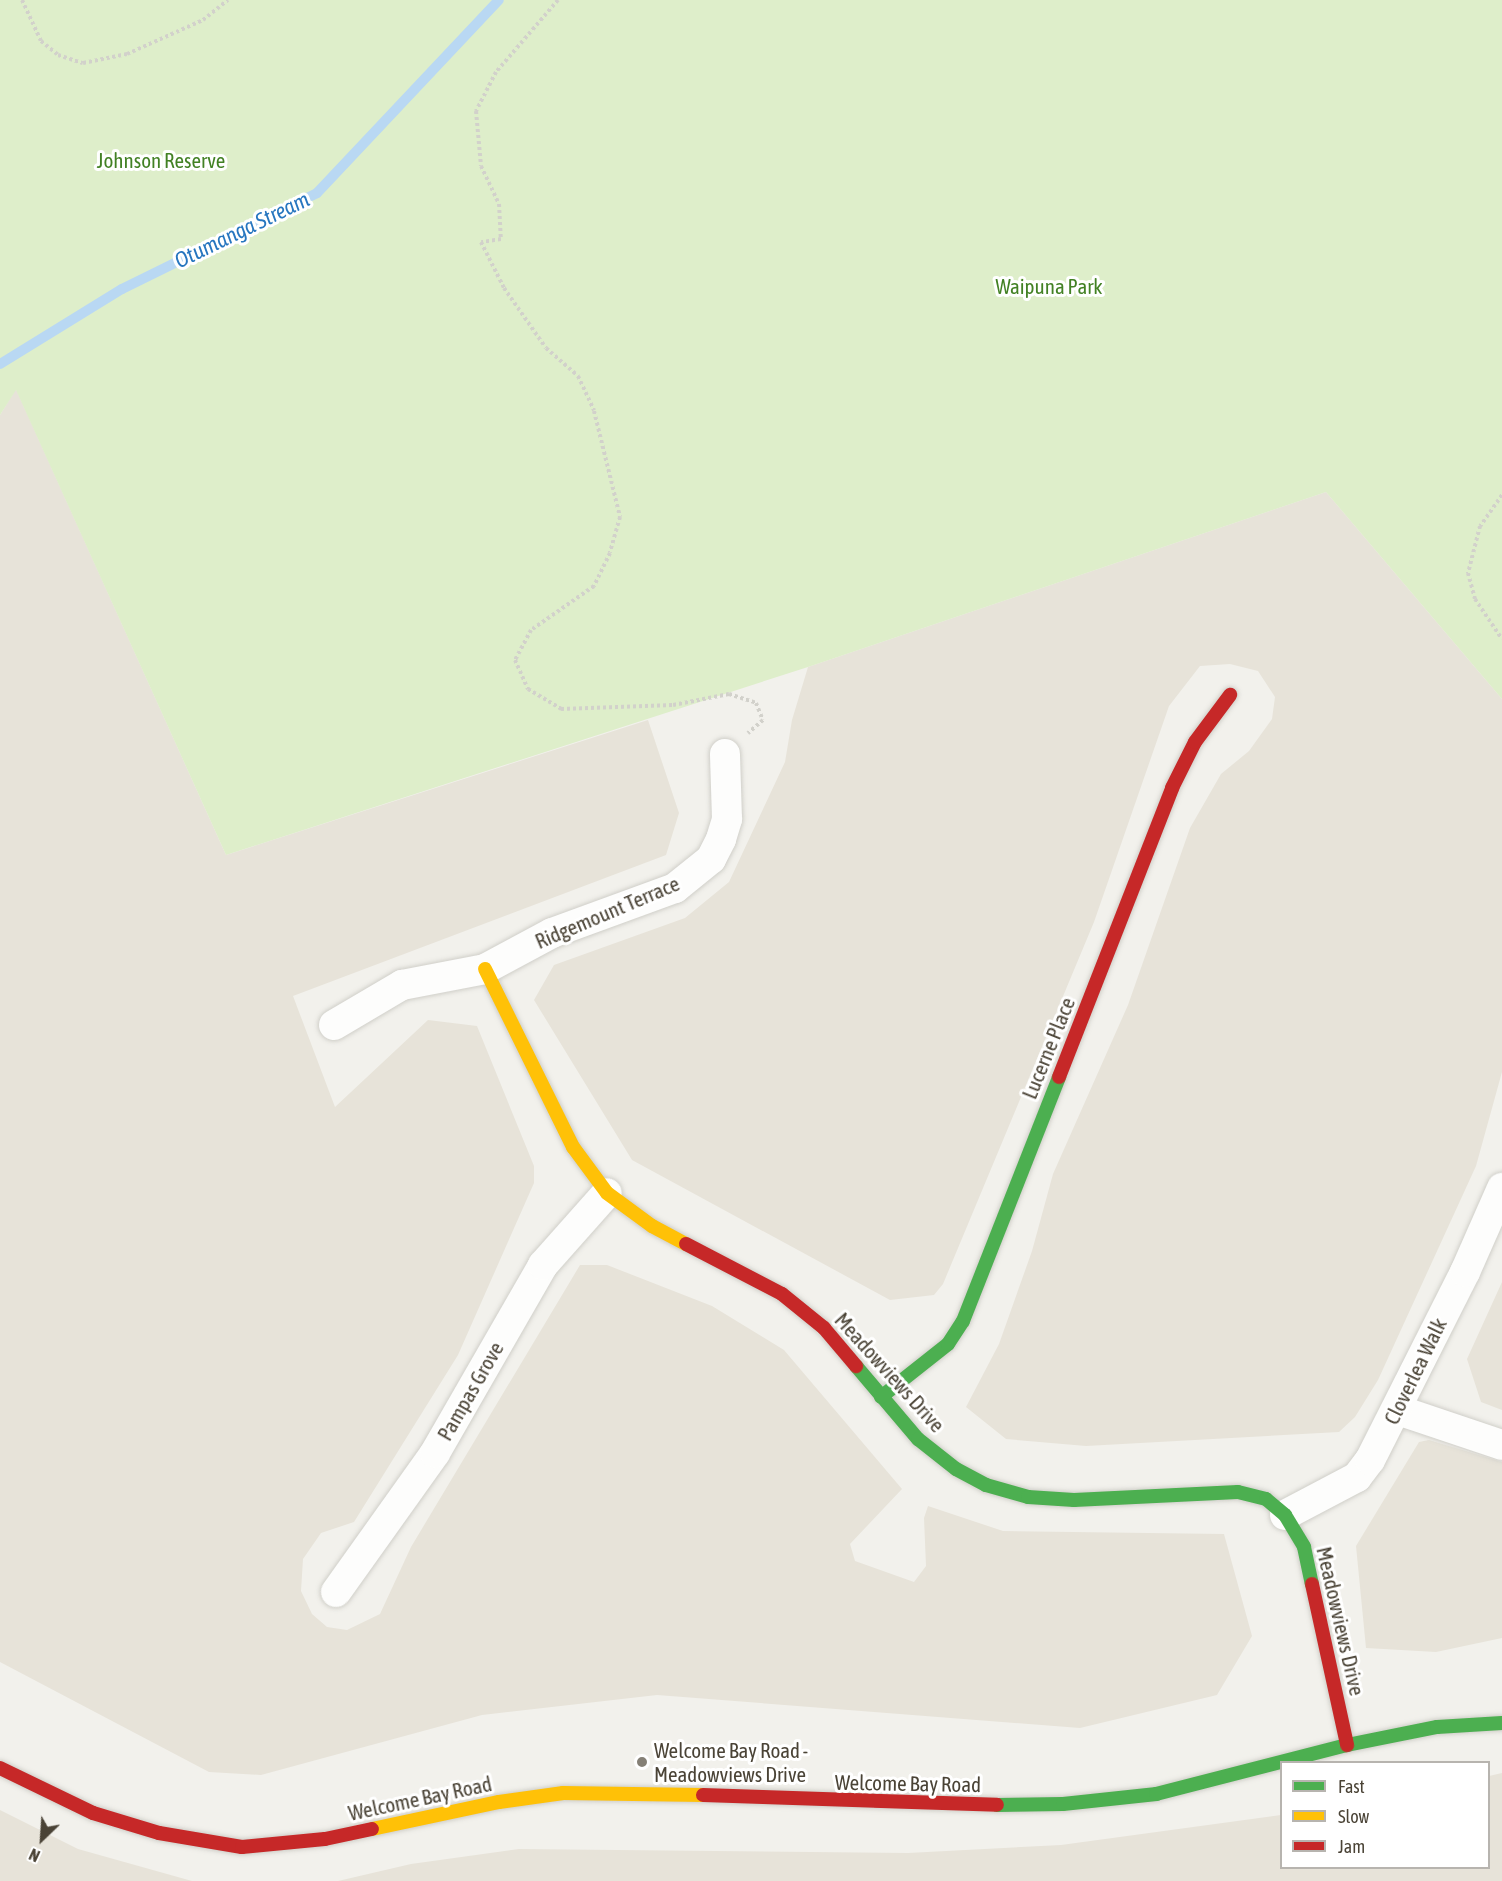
<!DOCTYPE html>
<html>
<head>
<meta charset="utf-8">
<style>
  body { margin:0 }
  #map { position:relative; width:1502px; height:1881px; overflow:hidden; background:#f2f1ec; font-family:"Asap Condensed",sans-serif }
  div>[style] { position:absolute }
  .residential>* { inset:0; background:#e7e3d9 }
  .green>* { inset:0; background:#deeeca }
  .stream>* { height:10px; margin:-5px; padding:0 5px; transform-origin:5px; border-radius:5px; background:#b9d8f3 }
  .path>* { height:4px; margin-top:-2px; transform-origin:0; background:repeating-linear-gradient(90deg,#d2d1cb 0 3px,transparent 0 6px) }
  .roads { filter:drop-shadow(0 0 2px #d0cfc9) drop-shadow(0 0 2px #d0cfc9) }
  .street>* { height:30px; margin:-15px; padding:0 15px; transform-origin:15px; border-radius:15px; background:#fdfdfc }
  .fast>* { height:14px; margin:-7px; padding:0 7px; transform-origin:7px; border-radius:7px; background:#4caf50 }
  .slow>* { height:14px; margin:-7px; padding:0 7px; transform-origin:7px; border-radius:7px; background:#ffc107 }
  .jam>* { height:14px; margin:-7px; padding:0 7px; transform-origin:7px; border-radius:7px; background:#c62828 }
  .dots>* { width:16px; height:16px; translate:-50% -50%; box-sizing:border-box; border:3px solid #fff; border-radius:50% }
  span { translate:-50% -50%; white-space:nowrap; text-align:center; line-height:1.15; -webkit-text-stroke:6px #fff; paint-order:stroke }
  .park-label { font-size:21px; color:#428124 }
  .street-label { font-size:21px; color:#4a4336 }
  .poi-label { font-size:21px; color:#4a4336 }
  .left { translate:0 -50%; text-align:left }
  .water-label { font-size:22px; color:#2676bf; font-style:italic }
  .legend { position:absolute; left:1280px; top:1761px; width:210px; height:108px; box-sizing:border-box; background:#fff; border:2px solid #b7b4af; margin:0; padding:8px 10px; list-style:none; font-size:18px; color:#4a4336 }
  .legend li { display:flex; align-items:center; gap:12px; height:30px }
  .legend b { width:30px; border:2px solid #b7b4af }
  .north { position:absolute; left:12px; top:1809px; width:60px; height:60px; -webkit-text-stroke:4px #fff; paint-order:stroke; rotate:205deg; font-size:16px; font-weight:700; line-height:24px; text-align:center; color:#4a4336 }
  .north::after { content:''; display:block; margin:auto; width:21px; height:27px; background:#4a4336; clip-path:polygon(50% 0,100% 100%,50% 72%,0 100%) }
</style>
</head>
<body>
<div id="map">
  <div class="residential">
    <i style="clip-path:polygon(16px 389px,226px 855px,648px 720px,679px 813px,666px 855px,293px 996px,335px 1107px,428px 1020px,477px 1026px,534px 1166px,534px 1183px,458px 1355px,354px 1522px,321px 1533px,303px 1559px,301px 1591px,312px 1614px,327px 1627px,347px 1630px,380px 1614px,411px 1547px,580px 1265px,607px 1265px,712px 1306px,784px 1350px,902px 1489px,850px 1544px,855px 1561px,914px 1582px,926px 1566px,924px 1518px,928px 1506px,1003px 1531px,1224px 1534px,1252px 1636px,1217px 1695px,1080px 1728px,657px 1695px,482px 1715px,261px 1775px,209px 1772px,0 1662px,0 415px)"></i>
    <i style="clip-path:polygon(1326px 492px,1502px 699px,1502px 1072px,1476px 1166px,1378px 1380px,1355px 1417px,1339px 1432px,1086px 1446px,1006px 1439px,966px 1407px,999px 1344px,1032px 1251px,1053px 1174px,1128px 1005px,1190px 828px,1221px 774px,1249px 751px,1272px 719px,1275px 697px,1258px 671px,1230px 664px,1200px 666px,1169px 706px,1094px 922px,943px 1284px,934px 1295px,890px 1300px,632px 1160px,534px 1000px,554px 965px,685px 918px,729px 882px,785px 762px,792px 720px,808px 667px)"></i>
    <i style="clip-path:polygon(1502px 1282px,1502px 1410px,1481px 1402px,1467px 1359px)"></i>
    <i style="clip-path:polygon(1429px 1440px,1502px 1462px,1502px 1638px,1436px 1652px,1366px 1648px,1356px 1546px,1419px 1442px)"></i>
    <i style="clip-path:polygon(1502px 1773px,1502px 1881px,338px 1881px,411px 1864px,519px 1849px,908px 1853px,1061px 1845px,1281px 1815px,1282px 1868px,1488px 1868px,1489px 1776px)"></i>
    <i style="clip-path:polygon(0 1810px,78px 1849px,192px 1881px,0 1881px)"></i>
  </div>
  <div class="green">
    <i style="clip-path:polygon(0 0,1502px 0,1502px 699px,1326px 492px,808px 667px,226px 855px,16px 390px,0 415px)"></i>
  </div>
  <div class="stream">
    <i style="left:0;top:364px;width:143px;rotate:-31.6deg"></i>
    <i style="left:122px;top:289px;width:217px;rotate:-26.2deg"></i>
    <i style="left:317px;top:193px;width:265px;rotate:-46.7deg"></i>
  </div>
  <div class="path">
    <i style="left:22px;top:0;width:45px;rotate:65.1deg"></i>
    <i style="left:41px;top:41px;width:22px;rotate:39deg"></i>
    <i style="left:58px;top:55px;width:26px;rotate:18deg"></i>
    <i style="left:83px;top:63px;width:45px;rotate:-11.6deg"></i>
    <i style="left:127px;top:54px;width:83px;rotate:-24.1deg"></i>
    <i style="left:203px;top:20px;width:32px;rotate:-39deg"></i>
    <i style="left:558px;top:0;width:95px;rotate:130.7deg"></i>
    <i style="left:496px;top:72px;width:44px;rotate:117.1deg"></i>
    <i style="left:476px;top:111px;width:55px;rotate:84.8deg"></i>
    <i style="left:481px;top:166px;width:42px;rotate:64.7deg"></i>
    <i style="left:499px;top:204px;width:35px;rotate:87deg"></i>
    <i style="left:501px;top:239px;width:20px;rotate:171deg"></i>
    <i style="left:481px;top:242px;width:51px;rotate:63.4deg"></i>
    <i style="left:504px;top:288px;width:73px;rotate:55deg"></i>
    <i style="left:546px;top:348px;width:43px;rotate:41.2deg"></i>
    <i style="left:578px;top:376px;width:38px;rotate:65deg"></i>
    <i style="left:594px;top:411px;width:109px;rotate:76.2deg"></i>
    <i style="left:620px;top:517px;width:37px;rotate:106deg"></i>
    <i style="left:610px;top:553px;width:37px;rotate:116deg"></i>
    <i style="left:594px;top:586px;width:77px;rotate:145.1deg"></i>
    <i style="left:531px;top:630px;width:34px;rotate:118deg"></i>
    <i style="left:515px;top:660px;width:32px;rotate:66deg"></i>
    <i style="left:528px;top:689px;width:39px;rotate:31deg"></i>
    <i style="left:561px;top:709px;width:112px;rotate:-2deg"></i>
    <i style="left:673px;top:705px;width:57px;rotate:-11.1deg"></i>
    <i style="left:729px;top:694px;width:28px;rotate:18deg"></i>
    <i style="left:756px;top:703px;width:18px;rotate:68deg"></i>
    <i style="left:763px;top:720px;width:20px;rotate:139deg"></i>
    <i style="left:1502px;top:495px;width:38px;rotate:125deg"></i>
    <i style="left:1480px;top:526px;width:49px;rotate:104.3deg"></i>
    <i style="left:1468px;top:573px;width:27px;rotate:75deg"></i>
    <i style="left:1475px;top:599px;width:48px;rotate:56deg"></i>
  </div>
  <div class="roads">
    <div class="street">
      <i style="left:334px;top:1025px;width:79px;rotate:-30.5deg"></i>
      <i style="left:402px;top:985px;width:85px;rotate:-10.9deg"></i>
      <i style="left:485px;top:969px;width:76px;rotate:-28.2deg"></i>
      <i style="left:552px;top:933px;width:131px;rotate:-20.1deg"></i>
      <i style="left:675px;top:888px;width:46px;rotate:-38.9deg"></i>
      <i style="left:711px;top:859px;width:22px;rotate:-63deg"></i>
      <i style="left:721px;top:839px;width:21px;rotate:-73deg"></i>
      <i style="left:727px;top:819px;width:65px;rotate:-91.8deg"></i>
      <i style="left:1398px;top:1410px;width:110px;rotate:18.6deg"></i>
      <i style="left:1285px;top:1515px;width:81px;rotate:-27.8deg"></i>
      <i style="left:1357px;top:1477px;width:21px;rotate:-53deg"></i>
      <i style="left:1370px;top:1460px;width:211px;rotate:-63.2deg"></i>
      <i style="left:1465px;top:1272px;width:92px;rotate:-66.2deg"></i>
      <i style="left:336px;top:1592px;width:171px;rotate:-54.5deg"></i>
      <i style="left:435px;top:1453px;width:217px;rotate:-60.1deg"></i>
      <i style="left:543px;top:1265px;width:96px;rotate:-48.4deg"></i>
    </div>
    <div class="fast">
      <i style="left:856px;top:1366px;width:96px;rotate:49.7deg"></i>
      <i style="left:918px;top:1439px;width:48px;rotate:38.3deg"></i>
      <i style="left:956px;top:1469px;width:34px;rotate:28deg"></i>
      <i style="left:986px;top:1485px;width:44px;rotate:15.9deg"></i>
      <i style="left:1028px;top:1497px;width:46px;rotate:3.7deg"></i>
      <i style="left:1074px;top:1500px;width:164px;rotate:-2.8deg"></i>
      <i style="left:1238px;top:1492px;width:29px;rotate:14deg"></i>
      <i style="left:1266px;top:1499px;width:25px;rotate:40deg"></i>
      <i style="left:1285px;top:1515px;width:37px;rotate:59deg"></i>
      <i style="left:1304px;top:1547px;width:38px;rotate:78deg"></i>
      <i style="left:881px;top:1397px;width:85px;rotate:-38.3deg"></i>
      <i style="left:948px;top:1344px;width:27px;rotate:-57deg"></i>
      <i style="left:963px;top:1321px;width:262px;rotate:-68.5deg"></i>
      <i style="left:997px;top:1805px;width:66px;rotate:-0.9deg"></i>
      <i style="left:1063px;top:1804px;width:94px;rotate:-6.1deg"></i>
      <i style="left:1156px;top:1794px;width:197px;rotate:-14.4deg"></i>
      <i style="left:1347px;top:1745px;width:92px;rotate:-11.3deg"></i>
      <i style="left:1437px;top:1727px;width:65px;rotate:-3.5deg"></i>
    </div>
    <div class="slow">
      <i style="left:485px;top:969px;width:199px;rotate:63.7deg"></i>
      <i style="left:573px;top:1147px;width:57px;rotate:53.5deg"></i>
      <i style="left:607px;top:1193px;width:56px;rotate:36.3deg"></i>
      <i style="left:652px;top:1226px;width:38px;rotate:28deg"></i>
      <i style="left:372px;top:1829px;width:130px;rotate:-12deg"></i>
      <i style="left:499px;top:1802px;width:65px;rotate:-8deg"></i>
      <i style="left:563px;top:1793px;width:140px;rotate:0.8deg"></i>
    </div>
    <div class="jam">
      <i style="left:1059px;top:1077px;width:310px;rotate:-68.6deg"></i>
      <i style="left:1172px;top:788px;width:51px;rotate:-63.4deg"></i>
      <i style="left:1195px;top:742px;width:59px;rotate:-53.3deg"></i>
      <i style="left:686px;top:1244px;width:108px;rotate:27.5deg"></i>
      <i style="left:782px;top:1294px;width:54px;rotate:39deg"></i>
      <i style="left:824px;top:1328px;width:50px;rotate:49.9deg"></i>
      <i style="left:1312px;top:1584px;width:165px;rotate:77.7deg"></i>
      <i style="left:0;top:1768px;width:103px;rotate:25.8deg"></i>
      <i style="left:93px;top:1813px;width:69px;rotate:16.9deg"></i>
      <i style="left:159px;top:1833px;width:84px;rotate:9.6deg"></i>
      <i style="left:242px;top:1847px;width:83px;rotate:-5.5deg"></i>
      <i style="left:325px;top:1839px;width:48px;rotate:-12deg"></i>
      <i style="left:703px;top:1795px;width:294px;rotate:1.9deg"></i>
    </div>
  </div>
  <div class="dots">
    <i style="left:642px;top:1762px;background:#858076"></i>
  </div>
  <div class="park-label">
    <span style="left:161px;top:160px">Johnson Reserve</span>
    <span style="left:1049px;top:286px">Waipuna Park</span>
  </div>
  <div class="street-label">
    <span style="left:607px;top:912px;rotate:-23deg">Ridgemount Terrace</span>
    <span style="left:1048px;top:1048px;rotate:-68deg">Lucerne Place</span>
    <span style="left:1415px;top:1371px;rotate:-64deg">Cloverlea Walk</span>
    <span style="left:890px;top:1372px;rotate:48deg">Meadowviews Drive</span>
    <span style="left:470px;top:1391px;rotate:-60deg">Pampas Grove</span>
    <span style="left:1341px;top:1621px;rotate:77deg">Meadowviews Drive</span>
    <span style="left:908px;top:1783px;rotate:1deg">Welcome Bay Road</span>
    <span style="left:420px;top:1798px;rotate:-12deg">Welcome Bay Road</span>
  </div>
  <div class="poi-label">
    <span class="left" style="left:654px;top:1762px">Welcome Bay Road -<br>Meadowviews Drive</span>
  </div>
  <div class="water-label">
    <span style="left:242px;top:230px;rotate:-26deg">Otumanga Stream</span>
  </div>
  <ul class="legend">
  <li><b style="height:8px;background:#4caf50"></b>Fast</li>
  <li><b style="height:8px;background:#ffc107"></b>Slow</li>
  <li><b style="height:8px;background:#c62828"></b>Jam</li>
  </ul>
  <div class="north">N</div>
</div>
</body>
</html>
